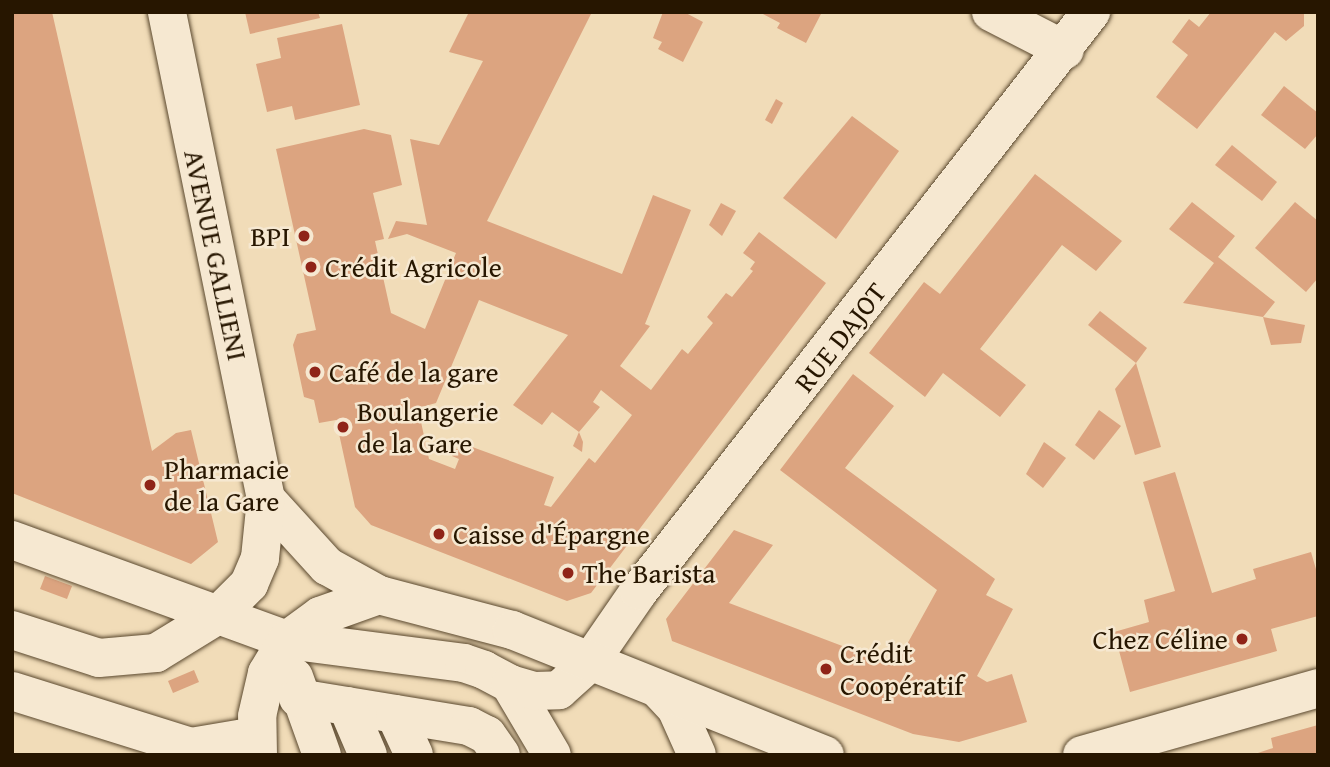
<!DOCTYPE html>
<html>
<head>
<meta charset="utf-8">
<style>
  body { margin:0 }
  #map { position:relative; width:1330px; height:767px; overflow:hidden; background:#f1dcb8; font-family:"Gentium Book Plus",serif }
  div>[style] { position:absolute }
  .building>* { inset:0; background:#dca480 }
  .roads { filter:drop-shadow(0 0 2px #5a482e) drop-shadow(0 0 2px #5a482e) }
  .minor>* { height:38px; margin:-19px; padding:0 19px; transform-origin:19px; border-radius:19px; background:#f6e8d1 }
  .dots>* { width:19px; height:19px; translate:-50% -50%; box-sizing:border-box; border:4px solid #f6e8d1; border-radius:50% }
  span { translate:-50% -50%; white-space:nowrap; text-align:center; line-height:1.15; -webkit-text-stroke:5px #f6e8d1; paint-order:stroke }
  .poi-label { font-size:28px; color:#271600 }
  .right { translate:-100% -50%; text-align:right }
  .left { translate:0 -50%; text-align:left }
  .street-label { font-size:28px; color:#271600 }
  .frame { position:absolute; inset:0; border:14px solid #271600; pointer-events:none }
</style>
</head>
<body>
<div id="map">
  <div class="building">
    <i style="clip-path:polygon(12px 12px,52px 12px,152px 451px,176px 433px,191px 430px,218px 542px,191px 564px,12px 493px)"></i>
    <i style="clip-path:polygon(245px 12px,318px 12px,320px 18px,250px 34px)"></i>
    <i style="clip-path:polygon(evenodd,469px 12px,592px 12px,487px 221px,622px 274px,653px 195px,691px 210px,645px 324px,650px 326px,620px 366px,651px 390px,682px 349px,688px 354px,713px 323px,707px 317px,726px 293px,732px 297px,753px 271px,750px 269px,755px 262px,743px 253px,759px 232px,826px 283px,591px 593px,567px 601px,371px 525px,355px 507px,336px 420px,319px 423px,314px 400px,304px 397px,293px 345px,297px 334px,316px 330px,276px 149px,364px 129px,391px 135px,402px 185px,373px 193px,384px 239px,375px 241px,391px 313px,425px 329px,456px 253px,407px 234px,388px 239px,396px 221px,427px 225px,410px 139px,439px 145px,483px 61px,449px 52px,469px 12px,479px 300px,568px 335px,513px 405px,542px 425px,552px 412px,579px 432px,600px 407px,593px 402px,601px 390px,632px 415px,595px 463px,589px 458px,551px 507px,544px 505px,554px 477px,464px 444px,462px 451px,454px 448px,452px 456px,459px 459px,455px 469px,429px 459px,418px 408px,436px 403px,479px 300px)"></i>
    <i style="clip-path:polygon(663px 12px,684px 12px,703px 22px,683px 62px,658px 49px,662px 42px,653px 38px)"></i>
    <i style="clip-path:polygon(759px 12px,822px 12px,806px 43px,777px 28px,780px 23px)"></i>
    <i style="clip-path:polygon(1211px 12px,1304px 12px,1304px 26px,1286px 41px,1275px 32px,1197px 129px,1156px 97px,1188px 55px,1172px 42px,1189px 19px,1199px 27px)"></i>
    <i style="clip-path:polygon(342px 24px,360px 105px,295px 120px,292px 106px,267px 112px,256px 64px,281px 58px,277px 38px)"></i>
    <i style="clip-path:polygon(1284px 86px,1318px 113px,1318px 134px,1305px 149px,1261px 115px)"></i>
    <i style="clip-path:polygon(776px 99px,783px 103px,772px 124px,765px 120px)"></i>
    <i style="clip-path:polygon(852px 116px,899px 151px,836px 239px,783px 198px)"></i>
    <i style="clip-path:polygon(1232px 145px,1277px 182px,1262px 201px,1215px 165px)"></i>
    <i style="clip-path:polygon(1035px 174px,1122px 241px,1096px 271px,1062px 245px,980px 349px,1026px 385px,1000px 417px,943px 373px,925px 397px,869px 353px,924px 282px,940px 294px)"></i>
    <i style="clip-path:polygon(1192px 202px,1235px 236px,1218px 257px,1275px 302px,1263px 317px,1183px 303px,1214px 263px,1169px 229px)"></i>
    <i style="clip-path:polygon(1295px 202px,1318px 221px,1318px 278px,1306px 292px,1255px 248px)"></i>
    <i style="clip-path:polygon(721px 203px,736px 211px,722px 236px,709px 225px)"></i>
    <i style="clip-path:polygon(1100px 311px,1147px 348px,1136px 363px,1088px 325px)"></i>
    <i style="clip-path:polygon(1263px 317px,1305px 325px,1301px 343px,1271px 345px)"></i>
    <i style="clip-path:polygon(1136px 363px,1161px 447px,1135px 455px,1115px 389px)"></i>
    <i style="clip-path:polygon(853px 374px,894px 406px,845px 468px,995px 579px,986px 595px,1013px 609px,977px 676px,987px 682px,1012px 674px,1027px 722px,959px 742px,913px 734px,672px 641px,666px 619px,734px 530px,773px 545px,729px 603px,895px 666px,937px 590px,780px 470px)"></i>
    <i style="clip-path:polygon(1099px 410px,1121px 426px,1094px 460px,1075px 445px)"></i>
    <i style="clip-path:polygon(579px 432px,583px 442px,582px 452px,573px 446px)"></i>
    <i style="clip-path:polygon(1044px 442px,1066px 458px,1043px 488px,1026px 474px)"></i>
    <i style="clip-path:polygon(1175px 472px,1212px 593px,1256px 579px,1253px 569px,1311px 552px,1318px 576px,1318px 616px,1271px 629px,1277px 651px,1130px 692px,1114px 632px,1149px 622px,1144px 600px,1175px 591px,1143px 482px)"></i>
    <i style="clip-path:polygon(45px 576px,72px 586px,67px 599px,40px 589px)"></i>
    <i style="clip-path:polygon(194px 670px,199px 682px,173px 693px,168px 681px)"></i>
    <i style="clip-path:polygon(1318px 725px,1318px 755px,1252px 755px,1273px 748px,1271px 738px)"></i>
  </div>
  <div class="roads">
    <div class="minor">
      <i style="left:991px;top:12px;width:83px;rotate:27.2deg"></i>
      <i style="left:266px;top:499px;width:91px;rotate:47.7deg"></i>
      <i style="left:327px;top:566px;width:60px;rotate:29.1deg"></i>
      <i style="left:12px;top:540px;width:293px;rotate:20deg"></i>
      <i style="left:287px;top:640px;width:178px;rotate:7.4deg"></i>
      <i style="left:464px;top:663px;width:21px;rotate:19deg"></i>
      <i style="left:484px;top:670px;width:30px;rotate:28deg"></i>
      <i style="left:510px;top:684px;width:82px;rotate:59.4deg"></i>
      <i style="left:12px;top:630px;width:91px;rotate:17.8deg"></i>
      <i style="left:99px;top:658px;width:57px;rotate:-5deg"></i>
      <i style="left:156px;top:653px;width:73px;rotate:-31.5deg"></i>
      <i style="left:218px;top:615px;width:44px;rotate:-45deg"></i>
      <i style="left:249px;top:584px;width:28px;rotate:-67deg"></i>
      <i style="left:260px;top:558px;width:59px;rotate:-84.2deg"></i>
      <i style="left:266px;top:499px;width:497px;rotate:-101.5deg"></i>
      <i style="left:294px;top:677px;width:83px;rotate:70.3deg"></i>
      <i style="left:510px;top:684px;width:26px;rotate:16deg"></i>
      <i style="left:535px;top:691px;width:24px;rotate:-2deg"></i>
      <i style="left:559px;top:690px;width:42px;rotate:-42.1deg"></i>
      <i style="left:590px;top:662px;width:86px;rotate:-55.4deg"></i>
      <i style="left:639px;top:591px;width:735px;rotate:-52.02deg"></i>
      <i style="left:12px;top:691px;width:188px;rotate:17.4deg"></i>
      <i style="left:191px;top:747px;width:66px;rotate:-9.6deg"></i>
      <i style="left:660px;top:691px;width:23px;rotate:47deg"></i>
      <i style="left:676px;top:708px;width:51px;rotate:65.9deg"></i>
      <i style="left:298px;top:698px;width:173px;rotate:9.3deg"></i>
      <i style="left:469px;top:726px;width:20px;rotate:27deg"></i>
      <i style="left:487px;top:735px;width:24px;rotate:55deg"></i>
      <i style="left:347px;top:706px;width:53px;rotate:66.8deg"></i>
      <i style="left:395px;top:714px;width:45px;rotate:65.1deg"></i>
      <i style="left:258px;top:755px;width:39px;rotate:-91deg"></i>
      <i style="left:257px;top:716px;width:44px;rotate:-76.9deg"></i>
      <i style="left:267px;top:673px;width:39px;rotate:-59deg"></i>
      <i style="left:287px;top:640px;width:41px;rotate:-36deg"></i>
      <i style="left:320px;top:616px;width:63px;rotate:-19.6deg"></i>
      <i style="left:379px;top:595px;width:138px;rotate:14.7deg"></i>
      <i style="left:512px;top:630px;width:337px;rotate:21.8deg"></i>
      <i style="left:1082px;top:755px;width:245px;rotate:-15.8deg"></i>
    </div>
  </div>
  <div class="dots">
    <i style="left:304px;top:236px;background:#8f2418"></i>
    <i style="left:311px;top:267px;background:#8f2418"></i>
    <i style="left:315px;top:372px;background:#8f2418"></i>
    <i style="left:343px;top:427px;background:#8f2418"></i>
    <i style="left:150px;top:485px;background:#8f2418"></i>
    <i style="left:439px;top:534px;background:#8f2418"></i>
    <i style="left:568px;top:573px;background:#8f2418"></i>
    <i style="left:1242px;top:639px;background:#8f2418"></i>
    <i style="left:826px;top:669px;background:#8f2418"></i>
  </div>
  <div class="poi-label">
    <span class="right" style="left:290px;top:236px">BPI</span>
    <span class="left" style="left:325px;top:267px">Crédit Agricole</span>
    <span class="left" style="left:329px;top:372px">Café de la gare</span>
    <span class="left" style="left:357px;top:427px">Boulangerie<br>de la Gare</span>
    <span class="left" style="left:164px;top:485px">Pharmacie<br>de la Gare</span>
    <span class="left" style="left:453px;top:534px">Caisse d'Épargne</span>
    <span class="left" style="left:582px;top:573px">The Barista</span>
    <span class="right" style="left:1228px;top:639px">Chez Céline</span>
    <span class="left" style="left:840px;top:669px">Crédit<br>Coopératif</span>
  </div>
  <div class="street-label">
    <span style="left:216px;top:255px;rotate:78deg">AVENUE GALLIENI</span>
    <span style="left:840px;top:337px;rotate:-52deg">RUE DAJOT</span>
  </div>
  <div class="frame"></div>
</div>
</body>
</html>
